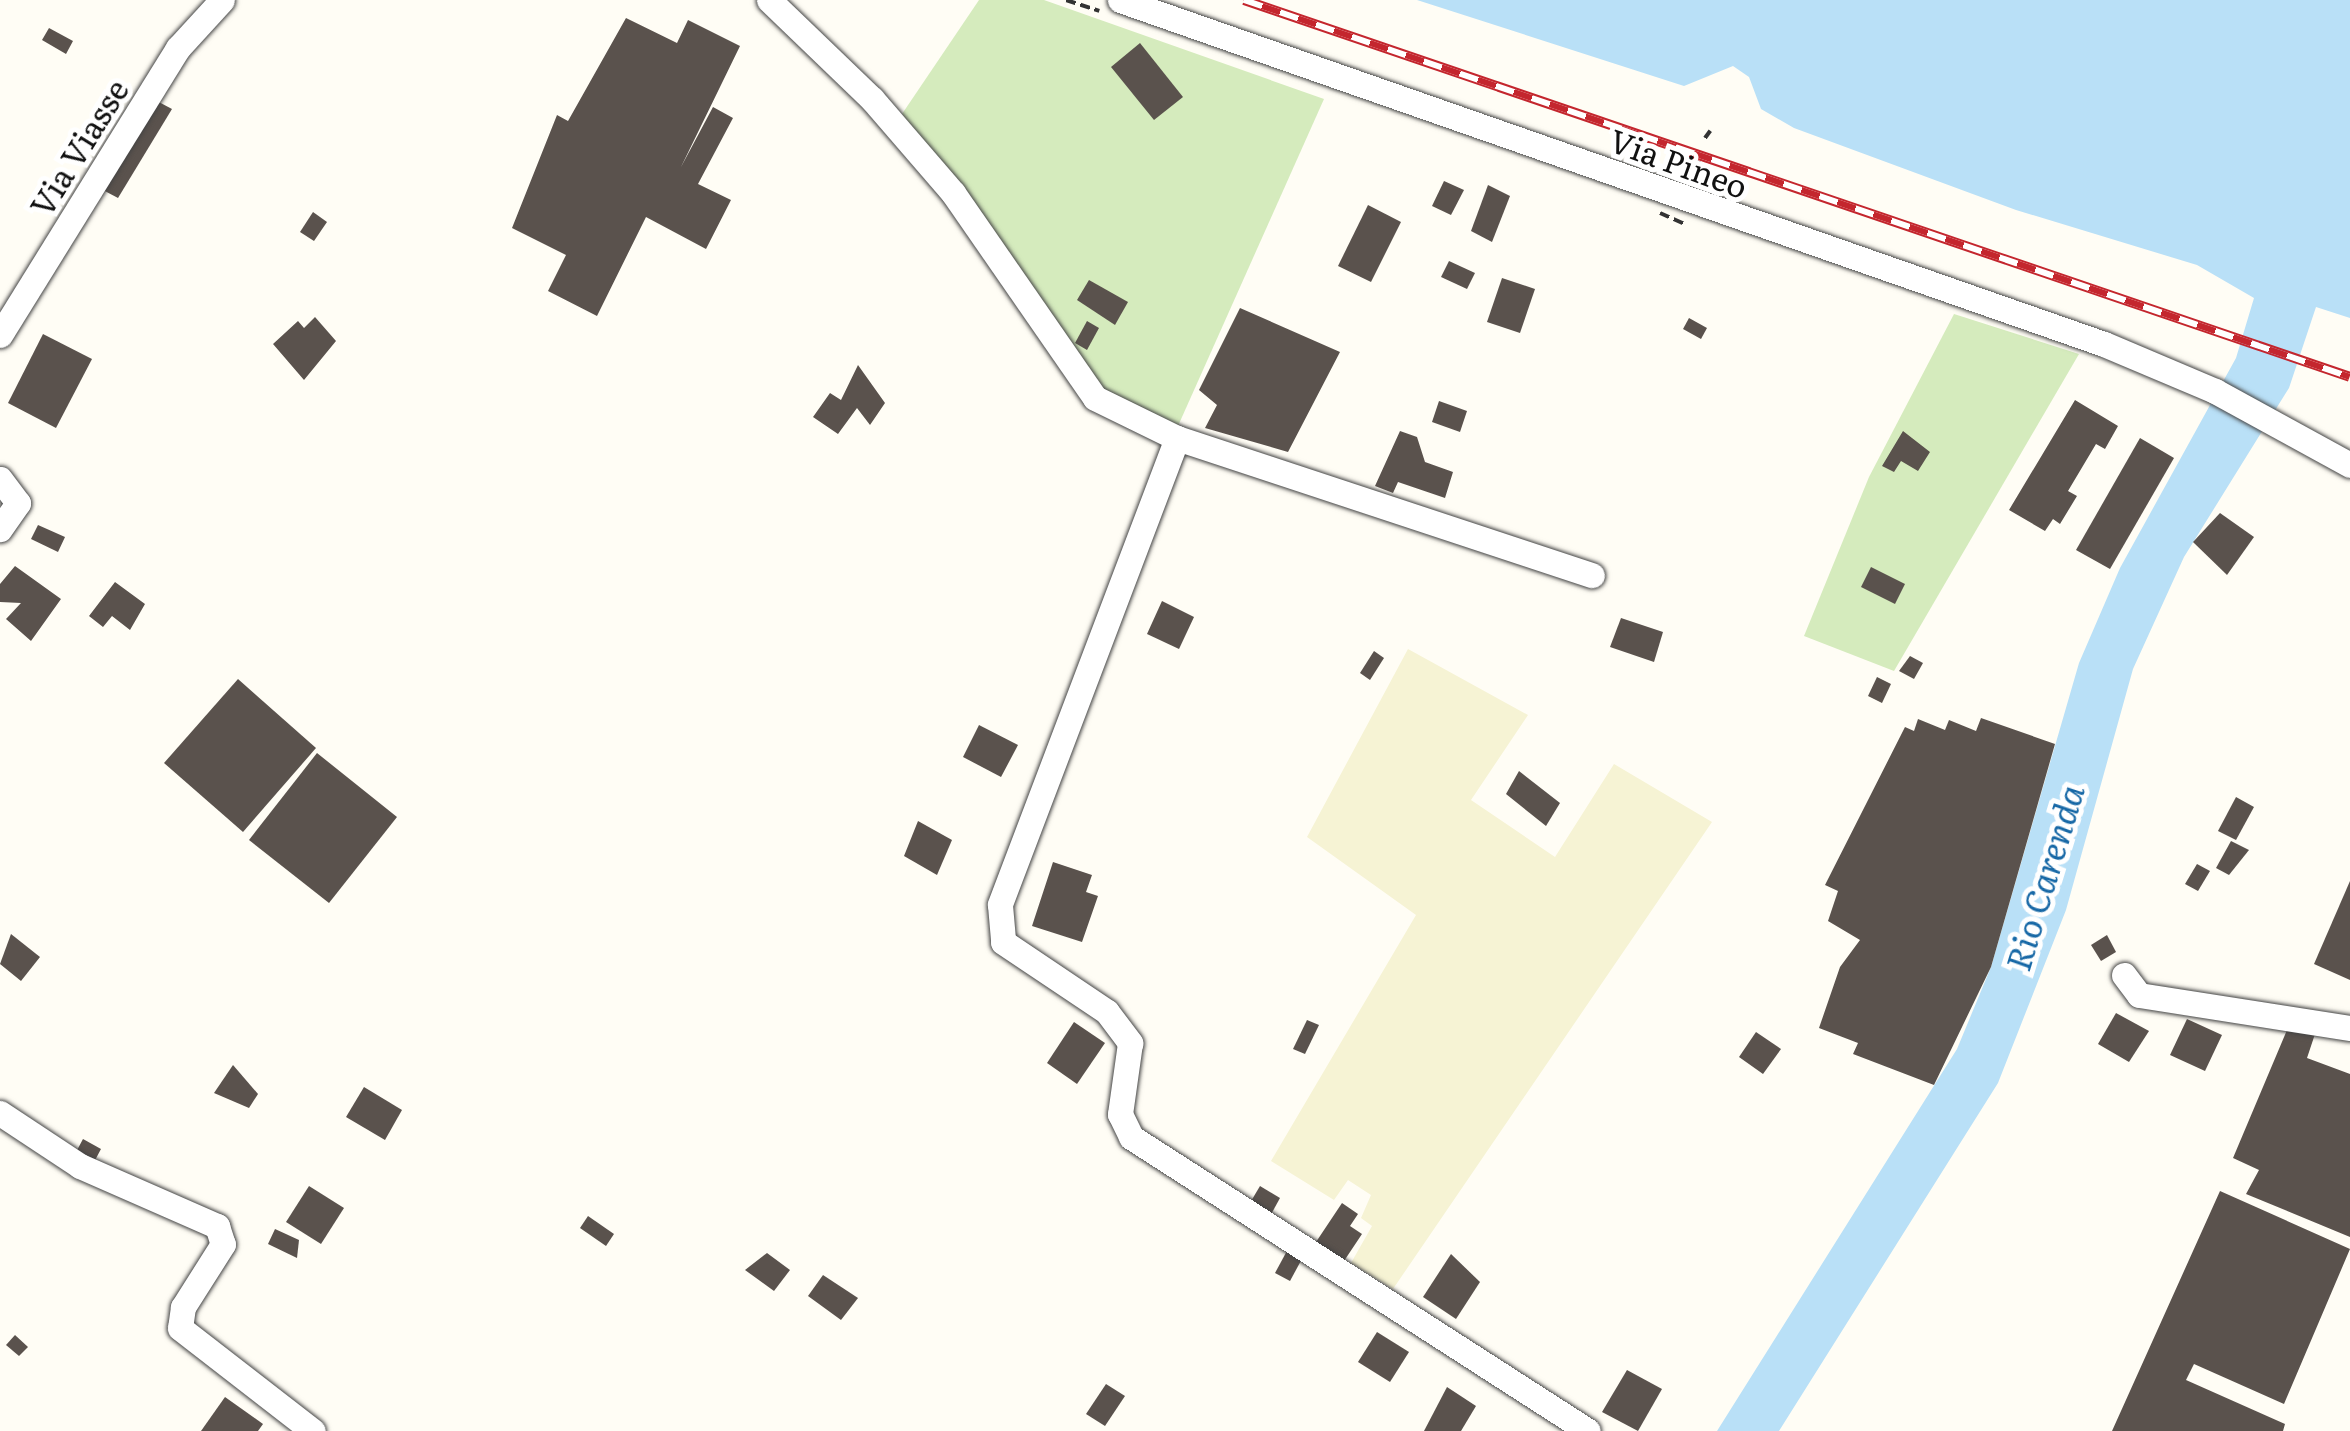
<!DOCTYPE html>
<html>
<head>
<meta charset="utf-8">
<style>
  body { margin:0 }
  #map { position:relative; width:2350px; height:1431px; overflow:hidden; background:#fffdf5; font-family:Literata,serif }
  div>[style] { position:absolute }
  .farmland>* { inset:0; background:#f6f3d4 }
  .green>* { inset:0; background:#d5ebbd }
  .water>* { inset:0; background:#b9e0f7 }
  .building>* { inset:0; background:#5a524d }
  .path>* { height:4px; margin-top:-2px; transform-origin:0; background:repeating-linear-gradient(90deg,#333 0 10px,transparent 0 15px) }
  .roads { filter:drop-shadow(0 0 2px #444) drop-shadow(0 0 2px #444) }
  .street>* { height:25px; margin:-12.5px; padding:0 12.5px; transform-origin:12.5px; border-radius:12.5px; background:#fff }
  .rail>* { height:10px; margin-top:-5px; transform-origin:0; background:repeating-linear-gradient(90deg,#fff 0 19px,#c4262e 0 38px); box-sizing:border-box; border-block:2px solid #c4262e }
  span { translate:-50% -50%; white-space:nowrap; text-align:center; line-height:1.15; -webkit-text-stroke:10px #fff; paint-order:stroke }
  .street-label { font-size:32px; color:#111 }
  .water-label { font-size:35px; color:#1768a6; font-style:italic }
</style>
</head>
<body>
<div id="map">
  <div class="farmland">
    <i style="clip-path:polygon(1408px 649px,1528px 715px,1471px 800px,1555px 857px,1614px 764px,1712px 822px,1393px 1289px,1351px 1263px,1372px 1226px,1361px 1218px,1371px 1195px,1348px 1180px,1334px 1200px,1271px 1161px,1416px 915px,1307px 837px)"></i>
  </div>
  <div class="green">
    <i style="clip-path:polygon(979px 0,1044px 0,1324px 99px,1178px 426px,1115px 401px,1090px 378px,902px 114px)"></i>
    <i style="clip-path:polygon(1954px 314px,2079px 354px,1894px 671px,1804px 636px,1869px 477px)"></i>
  </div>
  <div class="water">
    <i style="clip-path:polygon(1417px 0,2350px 0,2350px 318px,2316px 307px,2289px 388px,2184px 557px,2133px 669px,2066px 910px,1998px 1083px,1779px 1431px,1717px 1431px,1957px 1049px,1991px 967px,2079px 663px,2120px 568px,2236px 358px,2254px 298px,2197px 265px,2016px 210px,1794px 128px,1761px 109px,1749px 77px,1733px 66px,1684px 86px)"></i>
  </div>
  <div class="building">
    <i style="clip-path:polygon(626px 18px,677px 43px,688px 20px,740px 46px,681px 167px,713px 107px,733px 118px,698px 184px,731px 200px,706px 249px,646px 217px,597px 316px,548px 291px,566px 255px,512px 228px,557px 115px,568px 121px)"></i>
    <i style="clip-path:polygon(49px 28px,73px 41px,66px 54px,42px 40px)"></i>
    <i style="clip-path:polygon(1140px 43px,1183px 97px,1154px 120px,1111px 67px)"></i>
    <i style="clip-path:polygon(155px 100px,172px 109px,118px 198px,101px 189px)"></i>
    <i style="clip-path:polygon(1444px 181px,1464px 190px,1451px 215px,1432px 206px)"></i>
    <i style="clip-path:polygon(1488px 185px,1510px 196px,1492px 242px,1471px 231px)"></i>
    <i style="clip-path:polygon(1368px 205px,1401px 222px,1371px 282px,1338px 266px)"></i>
    <i style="clip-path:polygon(313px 212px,327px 222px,314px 241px,300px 232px)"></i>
    <i style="clip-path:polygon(1449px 261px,1475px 273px,1467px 289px,1441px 277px)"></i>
    <i style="clip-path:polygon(1502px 278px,1535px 289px,1520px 333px,1487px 322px)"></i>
    <i style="clip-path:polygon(1089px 280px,1128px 302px,1115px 325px,1077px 300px)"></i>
    <i style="clip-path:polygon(1240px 308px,1340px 352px,1288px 452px,1205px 428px,1217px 405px,1199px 390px)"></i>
    <i style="clip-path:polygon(315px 317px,336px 341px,304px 380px,273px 344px,298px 321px,304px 328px)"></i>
    <i style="clip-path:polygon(1689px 318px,1707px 328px,1701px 339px,1683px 329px)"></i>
    <i style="clip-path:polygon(1087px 321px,1099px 328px,1087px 350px,1075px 343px)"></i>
    <i style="clip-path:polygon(43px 334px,92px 359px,56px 428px,8px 403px)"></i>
    <i style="clip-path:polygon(858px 365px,885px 403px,870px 425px,857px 408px,838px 434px,813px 417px,830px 393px,841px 400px)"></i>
    <i style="clip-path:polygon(2075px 400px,2118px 426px,2105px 449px,2096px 444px,2068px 491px,2077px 496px,2060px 524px,2053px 519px,2045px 531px,2009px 510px)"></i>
    <i style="clip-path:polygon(1439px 401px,1467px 411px,1460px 432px,1432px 422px)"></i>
    <i style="clip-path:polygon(1400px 431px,1417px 437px,1425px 462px,1453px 472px,1445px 498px,1398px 482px,1393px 493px,1375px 486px)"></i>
    <i style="clip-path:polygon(1903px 431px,1930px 452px,1918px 471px,1901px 461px,1894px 472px,1882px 466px)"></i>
    <i style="clip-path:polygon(2140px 438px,2174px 458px,2110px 569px,2076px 550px)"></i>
    <i style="clip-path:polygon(2220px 513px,2254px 537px,2227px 575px,2193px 542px)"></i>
    <i style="clip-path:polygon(38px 525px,65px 537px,58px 552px,31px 539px)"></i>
    <i style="clip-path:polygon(15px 566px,61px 599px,31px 641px,6px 619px,21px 603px,0 602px,0 584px)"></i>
    <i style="clip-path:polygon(1871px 567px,1905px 584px,1895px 604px,1861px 587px)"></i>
    <i style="clip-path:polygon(115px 582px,145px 604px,130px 630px,112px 616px,103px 627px,89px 616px)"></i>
    <i style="clip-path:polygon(1162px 601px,1194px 617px,1179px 649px,1147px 634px)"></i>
    <i style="clip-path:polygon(1621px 618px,1663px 632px,1654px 662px,1610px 647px)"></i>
    <i style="clip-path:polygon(1374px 651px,1384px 658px,1370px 680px,1360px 673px)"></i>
    <i style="clip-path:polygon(1910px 656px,1923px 663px,1914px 679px,1899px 671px)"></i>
    <i style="clip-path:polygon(1877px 677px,1891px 684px,1882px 703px,1868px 696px)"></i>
    <i style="clip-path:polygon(238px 679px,316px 748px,243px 832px,164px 763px)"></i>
    <i style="clip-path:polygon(1981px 718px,2055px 744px,1991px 967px,1934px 1085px,1853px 1054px,1858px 1043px,1819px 1028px,1840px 967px,1860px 940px,1828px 921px,1838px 891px,1825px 885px,1905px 727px,1914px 731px,1918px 719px,1945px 730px,1949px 720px,1976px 731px)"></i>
    <i style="clip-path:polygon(979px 725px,1018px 745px,1001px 777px,963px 757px)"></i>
    <i style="clip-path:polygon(317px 753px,397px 817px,329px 903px,249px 840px)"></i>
    <i style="clip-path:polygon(1519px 771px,1560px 803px,1546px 826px,1506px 794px)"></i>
    <i style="clip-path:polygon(2236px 797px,2254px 807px,2236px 840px,2218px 831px)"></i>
    <i style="clip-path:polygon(918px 821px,952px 840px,937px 875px,904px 856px)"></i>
    <i style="clip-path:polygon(2231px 841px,2249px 850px,2229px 875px,2216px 868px)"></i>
    <i style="clip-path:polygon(1053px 862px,1092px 875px,1086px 892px,1098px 896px,1082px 942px,1032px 926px)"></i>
    <i style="clip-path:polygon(2197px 864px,2210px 871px,2198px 891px,2185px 884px)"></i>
    <i style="clip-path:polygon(2350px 881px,2350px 980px,2314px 964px)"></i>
    <i style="clip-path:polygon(11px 934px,40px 957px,21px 981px,0 964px)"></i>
    <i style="clip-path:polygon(2107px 935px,2116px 952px,2101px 961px,2091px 945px)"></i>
    <i style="clip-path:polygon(2116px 1013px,2149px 1031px,2129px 1062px,2098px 1044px)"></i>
    <i style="clip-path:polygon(2187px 1019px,2222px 1035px,2205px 1071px,2170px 1055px)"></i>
    <i style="clip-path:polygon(1307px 1020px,1319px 1025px,1305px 1054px,1293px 1049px)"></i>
    <i style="clip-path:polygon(1074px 1022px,1105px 1043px,1077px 1084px,1047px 1063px)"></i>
    <i style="clip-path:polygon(2287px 1030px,2316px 1031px,2307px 1058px,2350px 1074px,2350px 1237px,2246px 1194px,2259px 1170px,2233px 1158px)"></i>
    <i style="clip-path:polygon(1756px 1032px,1781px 1049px,1763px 1074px,1739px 1057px)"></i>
    <i style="clip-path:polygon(233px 1065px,258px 1094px,249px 1108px,214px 1093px)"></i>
    <i style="clip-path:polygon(364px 1087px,402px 1110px,385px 1140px,346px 1117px)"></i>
    <i style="clip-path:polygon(83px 1139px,101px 1149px,93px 1164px,75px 1154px)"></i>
    <i style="clip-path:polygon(309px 1186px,344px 1208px,321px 1244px,286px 1222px)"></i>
    <i style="clip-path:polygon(1260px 1186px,1280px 1198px,1268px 1220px,1247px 1208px)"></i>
    <i style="clip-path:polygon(2220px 1191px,2350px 1249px,2284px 1404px,2194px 1364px,2186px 1380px,2285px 1424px,2283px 1431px,2112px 1431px)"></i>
    <i style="clip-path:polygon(1342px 1203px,1358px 1214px,1350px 1226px,1362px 1234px,1342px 1264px,1314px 1245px)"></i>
    <i style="clip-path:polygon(588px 1216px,614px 1234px,606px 1246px,580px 1228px)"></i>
    <i style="clip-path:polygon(275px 1229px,299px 1240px,297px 1258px,268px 1244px)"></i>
    <i style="clip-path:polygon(1288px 1249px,1303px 1257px,1290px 1281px,1275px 1273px)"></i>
    <i style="clip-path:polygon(767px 1253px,790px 1270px,774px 1291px,745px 1270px)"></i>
    <i style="clip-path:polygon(1451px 1254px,1480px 1282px,1456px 1319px,1423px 1297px)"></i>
    <i style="clip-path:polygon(823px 1275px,858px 1298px,841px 1320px,808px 1296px)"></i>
    <i style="clip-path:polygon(1377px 1332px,1409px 1352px,1390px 1382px,1358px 1362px)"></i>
    <i style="clip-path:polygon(15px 1335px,28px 1347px,19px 1356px,6px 1345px)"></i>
    <i style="clip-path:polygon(1627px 1370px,1662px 1389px,1638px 1431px,1602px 1412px)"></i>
    <i style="clip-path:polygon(1106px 1384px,1125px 1396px,1105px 1426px,1086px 1414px)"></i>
    <i style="clip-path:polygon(1447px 1387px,1476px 1406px,1461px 1431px,1424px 1431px)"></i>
    <i style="clip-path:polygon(225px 1397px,263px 1424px,258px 1431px,201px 1431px)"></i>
  </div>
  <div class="path">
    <i style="left:1066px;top:0;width:35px;rotate:18deg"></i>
    <i style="left:1705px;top:138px;width:9px;rotate:-54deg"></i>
    <i style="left:1694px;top:176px;width:16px;rotate:-72deg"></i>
    <i style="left:1660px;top:213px;width:27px;rotate:24deg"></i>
  </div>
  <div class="roads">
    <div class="street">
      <i style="left:769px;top:0;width:143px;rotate:43.9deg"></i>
      <i style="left:872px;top:99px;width:124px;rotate:49.2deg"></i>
      <i style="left:953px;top:193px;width:249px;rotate:55.3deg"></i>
      <i style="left:1095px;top:398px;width:91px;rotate:26deg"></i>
      <i style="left:1177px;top:438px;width:499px;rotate:110.8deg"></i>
      <i style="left:1000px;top:905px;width:37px;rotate:85deg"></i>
      <i style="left:1003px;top:942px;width:125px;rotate:33.9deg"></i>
      <i style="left:1107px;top:1012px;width:39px;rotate:53deg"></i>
      <i style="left:1130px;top:1043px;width:72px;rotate:98deg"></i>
      <i style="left:1120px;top:1114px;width:25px;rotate:64deg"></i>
      <i style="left:1131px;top:1137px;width:543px;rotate:32.75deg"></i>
      <i style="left:1120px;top:0;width:1042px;rotate:19.27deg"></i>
      <i style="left:2104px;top:344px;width:121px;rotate:22.9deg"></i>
      <i style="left:2215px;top:391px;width:154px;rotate:28.7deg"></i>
      <i style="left:0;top:335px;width:338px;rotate:-58.2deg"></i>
      <i style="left:178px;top:48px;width:65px;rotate:-47.5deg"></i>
      <i style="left:1177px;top:438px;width:437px;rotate:18.3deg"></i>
      <i style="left:0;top:479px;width:30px;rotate:53deg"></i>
      <i style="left:18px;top:503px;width:32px;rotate:125deg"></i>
      <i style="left:2124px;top:975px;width:25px;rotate:53deg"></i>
      <i style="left:2139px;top:995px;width:214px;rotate:8.9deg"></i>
      <i style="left:0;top:1113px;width:96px;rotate:33.5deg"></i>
      <i style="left:80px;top:1166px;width:150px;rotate:23.7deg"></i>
      <i style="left:217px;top:1226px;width:19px;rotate:72deg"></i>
      <i style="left:223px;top:1244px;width:75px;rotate:122.4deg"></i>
      <i style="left:183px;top:1307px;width:21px;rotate:98deg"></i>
      <i style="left:180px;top:1328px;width:168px;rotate:37.8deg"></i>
    </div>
  </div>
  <div class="rail">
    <i style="left:1244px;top:0;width:1168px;rotate:18.82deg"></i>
  </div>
  <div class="street-label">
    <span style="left:78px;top:147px;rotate:-58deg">Via Viasse</span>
    <span style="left:1679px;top:162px;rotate:20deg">Via Pineo</span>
  </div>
  <div class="water-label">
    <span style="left:2043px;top:877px;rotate:-73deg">Rio Carenda</span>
  </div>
</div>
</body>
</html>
